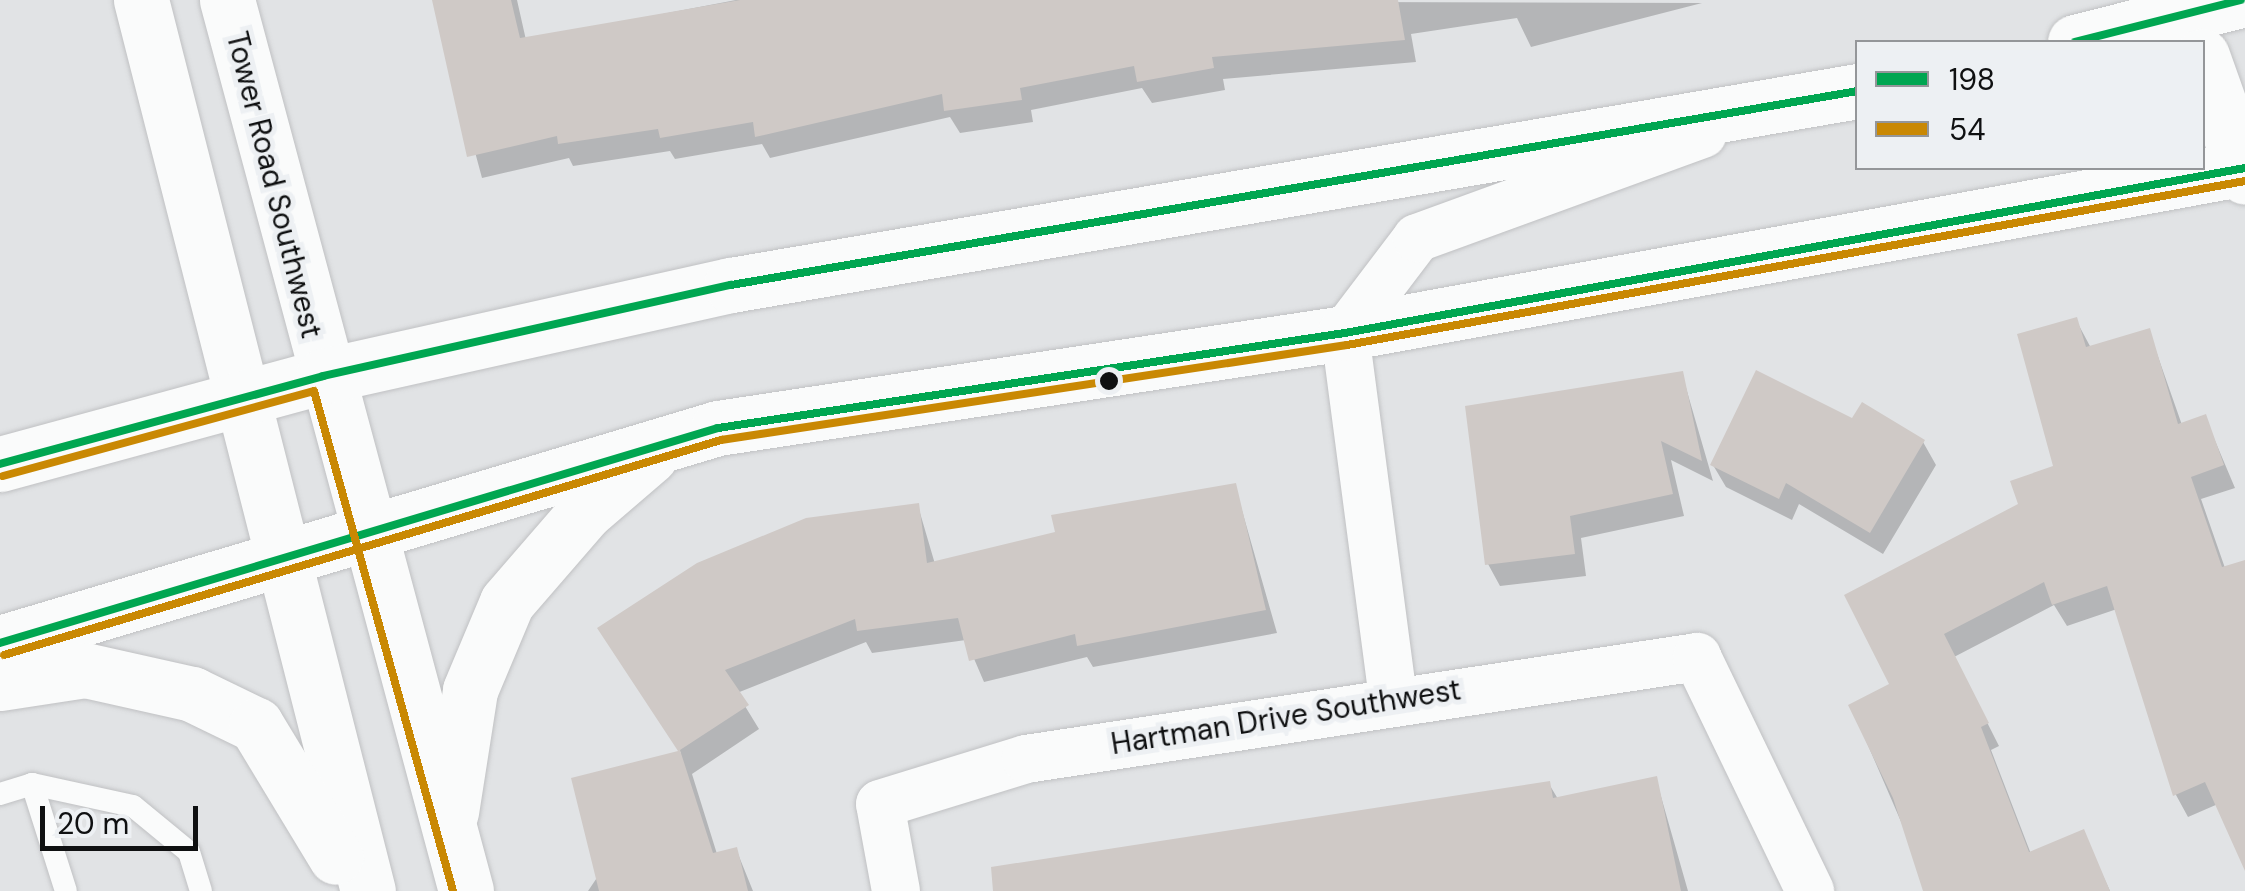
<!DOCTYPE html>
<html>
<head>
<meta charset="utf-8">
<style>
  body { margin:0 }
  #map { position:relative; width:2245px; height:891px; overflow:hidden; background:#e1e3e5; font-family:"DM Sans",sans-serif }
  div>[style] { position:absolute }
  .shadow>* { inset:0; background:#0003 }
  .building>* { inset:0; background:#cfc9c6 }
  .roads { filter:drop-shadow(0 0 2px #c0c1c3) drop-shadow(0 0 2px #c0c1c3) }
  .lane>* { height:22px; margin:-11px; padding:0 11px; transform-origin:11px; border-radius:11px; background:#fafbfb }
  .street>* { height:48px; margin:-24px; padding:0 24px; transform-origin:24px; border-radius:24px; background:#fafbfb }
  .secondary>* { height:55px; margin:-27.5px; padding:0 27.5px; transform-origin:27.5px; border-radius:27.5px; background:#fafbfb }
  .bus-1>* { height:8px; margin:-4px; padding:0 4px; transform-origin:4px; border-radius:4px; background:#00a651 }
  .bus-2>* { height:8px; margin:-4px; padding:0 4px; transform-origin:4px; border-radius:4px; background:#c98803 }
  .dots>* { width:28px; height:28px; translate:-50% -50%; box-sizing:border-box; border:5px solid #edf0f3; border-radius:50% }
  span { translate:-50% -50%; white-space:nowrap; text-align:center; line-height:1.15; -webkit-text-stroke:10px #edf0f3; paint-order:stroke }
  .street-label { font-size:30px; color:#0f1011 }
  .legend { position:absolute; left:1855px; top:40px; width:350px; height:130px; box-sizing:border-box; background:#edf0f3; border:2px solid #949699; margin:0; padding:12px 18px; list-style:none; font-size:30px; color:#0f1011 }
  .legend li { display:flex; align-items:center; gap:20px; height:50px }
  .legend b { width:50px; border:2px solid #949699 }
  .scale { position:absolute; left:40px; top:806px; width:158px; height:45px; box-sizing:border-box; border:5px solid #0f1011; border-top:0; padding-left:12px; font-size:30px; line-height:35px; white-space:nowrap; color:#0f1011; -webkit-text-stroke:8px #edf0f3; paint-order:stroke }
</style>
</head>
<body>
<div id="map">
  <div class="shadow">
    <i style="clip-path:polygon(434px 0,517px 0,526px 40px,736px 0,1702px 3px,1531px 47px,1517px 18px,1411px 34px,1416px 62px,1223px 79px,1225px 90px,1152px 103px,1142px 88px,1031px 110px,1033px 122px,960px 133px,950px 117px,770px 158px,762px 144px,675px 159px,670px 151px,573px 166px,569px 158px,482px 178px)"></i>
    <i style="clip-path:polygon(2076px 320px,2091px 348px,2149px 331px,2182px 425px,2205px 417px,2235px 488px,2201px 499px,2225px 568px,2245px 562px,2245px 865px,2218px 804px,2188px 817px,2176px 795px,2117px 609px,2067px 626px,2054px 605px,1954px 657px,1999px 746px,1991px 750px,2031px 854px,2083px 832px,2110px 891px,1931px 891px,1851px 706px,1893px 685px,2056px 468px)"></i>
    <i style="clip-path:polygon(1682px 374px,1713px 481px,1671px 460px,1684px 516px,1581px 538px,1586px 576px,1500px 586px,1488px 564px)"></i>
    <i style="clip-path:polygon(1853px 422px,1923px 442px,1936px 465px,1883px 554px,1799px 504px,1792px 520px,1726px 487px,1713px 465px)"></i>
    <i style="clip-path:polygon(1235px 486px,1277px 633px,1093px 667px,1087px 657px,984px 682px,966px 640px,872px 653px,866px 642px,737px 693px,759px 729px,692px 774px,717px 854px,736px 849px,753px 891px,588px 891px,681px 753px,613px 651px,918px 506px,935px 564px)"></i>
    <i style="clip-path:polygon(1656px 779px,1688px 891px,1007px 891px,1549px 784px,1558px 799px)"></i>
  </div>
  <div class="building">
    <i style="clip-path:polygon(432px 0,511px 0,520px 38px,740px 0,1398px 0,1405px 40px,1212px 57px,1214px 68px,1137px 82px,1134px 66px,1020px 88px,1022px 100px,944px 111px,942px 94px,755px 137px,753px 122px,660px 138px,658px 129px,558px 144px,557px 136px,467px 157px)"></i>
    <i style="clip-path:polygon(2077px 317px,2086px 347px,2150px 328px,2178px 424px,2206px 414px,2224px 465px,2191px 477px,2222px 567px,2245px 560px,2245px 871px,2205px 782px,2173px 796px,2107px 586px,2052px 605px,2044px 582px,1944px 634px,1989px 723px,1981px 727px,2029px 852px,2084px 829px,2110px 891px,1923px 891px,1893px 798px,1848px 705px,1889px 684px,1844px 595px,2018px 504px,2010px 481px,2053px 466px,2017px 334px)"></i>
    <i style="clip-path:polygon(1756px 370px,1852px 418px,1862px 402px,1925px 440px,1870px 533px,1786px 483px,1779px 499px,1710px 465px)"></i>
    <i style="clip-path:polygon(1683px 371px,1702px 461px,1661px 441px,1673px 494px,1570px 516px,1575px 554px,1485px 565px,1465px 406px)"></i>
    <i style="clip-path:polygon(1236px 483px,1266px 610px,1077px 646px,1075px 634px,969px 661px,958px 618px,857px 631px,855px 619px,725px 670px,749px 705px,680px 750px,713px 853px,737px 847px,748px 891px,599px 891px,571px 778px,678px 751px,597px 628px,697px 563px,806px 518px,919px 503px,927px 563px,1055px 532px,1051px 515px)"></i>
    <i style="clip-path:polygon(1657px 776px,1681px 891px,993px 891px,991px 867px,1550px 781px,1553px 798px)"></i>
  </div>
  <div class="roads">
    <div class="lane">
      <i style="left:32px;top:784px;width:112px;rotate:72.4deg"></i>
      <i style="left:0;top:794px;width:34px;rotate:-17deg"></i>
      <i style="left:32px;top:784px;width:103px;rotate:12.3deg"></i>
      <i style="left:133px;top:806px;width:72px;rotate:39.4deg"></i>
      <i style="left:189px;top:852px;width:41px;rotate:72.9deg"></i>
    </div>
    <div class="street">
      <i style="left:1393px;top:698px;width:368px;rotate:-97.5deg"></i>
      <i style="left:1345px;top:333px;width:119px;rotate:-52.8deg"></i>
      <i style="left:1417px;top:238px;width:304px;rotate:-20deg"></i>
      <i style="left:896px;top:891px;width:88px;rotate:-100.4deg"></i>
      <i style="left:880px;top:804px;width:153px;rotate:-17.1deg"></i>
      <i style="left:1026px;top:759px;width:679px;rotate:-8.64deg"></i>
      <i style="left:1697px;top:657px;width:260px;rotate:64.2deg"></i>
    </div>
    <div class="secondary">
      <i style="left:141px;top:0;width:919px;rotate:75.71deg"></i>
      <i style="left:227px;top:0;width:922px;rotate:74.98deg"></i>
      <i style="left:2075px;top:42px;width:171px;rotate:-14.2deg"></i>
      <i style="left:2202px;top:56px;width:128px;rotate:70.4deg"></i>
      <i style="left:0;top:464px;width:335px;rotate:-15.2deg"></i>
      <i style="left:323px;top:376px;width:418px;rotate:-12.6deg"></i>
      <i style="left:731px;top:285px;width:1144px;rotate:-9.77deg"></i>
      <i style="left:0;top:643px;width:749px;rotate:-16.67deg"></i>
      <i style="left:718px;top:428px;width:634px;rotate:-8.62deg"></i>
      <i style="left:1345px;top:333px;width:915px;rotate:-10.39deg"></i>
      <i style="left:0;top:683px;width:86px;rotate:-8.7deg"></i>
      <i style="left:85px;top:670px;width:110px;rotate:12.6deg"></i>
      <i style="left:192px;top:694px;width:71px;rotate:25.8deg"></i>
      <i style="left:256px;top:725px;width:154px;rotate:58.8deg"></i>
      <i style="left:451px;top:812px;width:123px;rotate:-81.1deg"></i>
      <i style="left:470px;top:690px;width:95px;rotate:-67.2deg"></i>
      <i style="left:507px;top:602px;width:119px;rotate:-49.1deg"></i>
      <i style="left:585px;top:512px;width:86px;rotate:-40.7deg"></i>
    </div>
  </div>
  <div class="bus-1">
    <i style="left:2075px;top:42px;width:171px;rotate:-14.2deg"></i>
    <i style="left:0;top:464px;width:335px;rotate:-15.2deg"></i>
    <i style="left:323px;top:376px;width:418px;rotate:-12.6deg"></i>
    <i style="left:731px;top:285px;width:1144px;rotate:-9.77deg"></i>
    <i style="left:0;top:643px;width:749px;rotate:-16.67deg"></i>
    <i style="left:718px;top:428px;width:634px;rotate:-8.62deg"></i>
    <i style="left:1345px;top:333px;width:915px;rotate:-10.39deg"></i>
  </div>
  <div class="bus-2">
    <i style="left:3px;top:476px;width:322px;rotate:-15.3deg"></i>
    <i style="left:314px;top:391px;width:519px;rotate:74.46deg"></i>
    <i style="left:4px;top:655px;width:749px;rotate:-16.69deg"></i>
    <i style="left:721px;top:440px;width:633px;rotate:-8.63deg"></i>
    <i style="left:1347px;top:345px;width:913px;rotate:-10.35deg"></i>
  </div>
  <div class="dots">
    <i style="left:1109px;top:381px;background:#0f1011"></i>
  </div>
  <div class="street-label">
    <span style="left:274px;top:185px;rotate:76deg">Tower Road Southwest</span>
    <span style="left:1286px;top:717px;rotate:-9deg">Hartman Drive Southwest</span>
  </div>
  <ul class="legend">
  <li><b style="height:12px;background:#00a651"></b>198</li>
  <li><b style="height:12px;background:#c98803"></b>54</li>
  </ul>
  <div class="scale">20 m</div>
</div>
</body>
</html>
